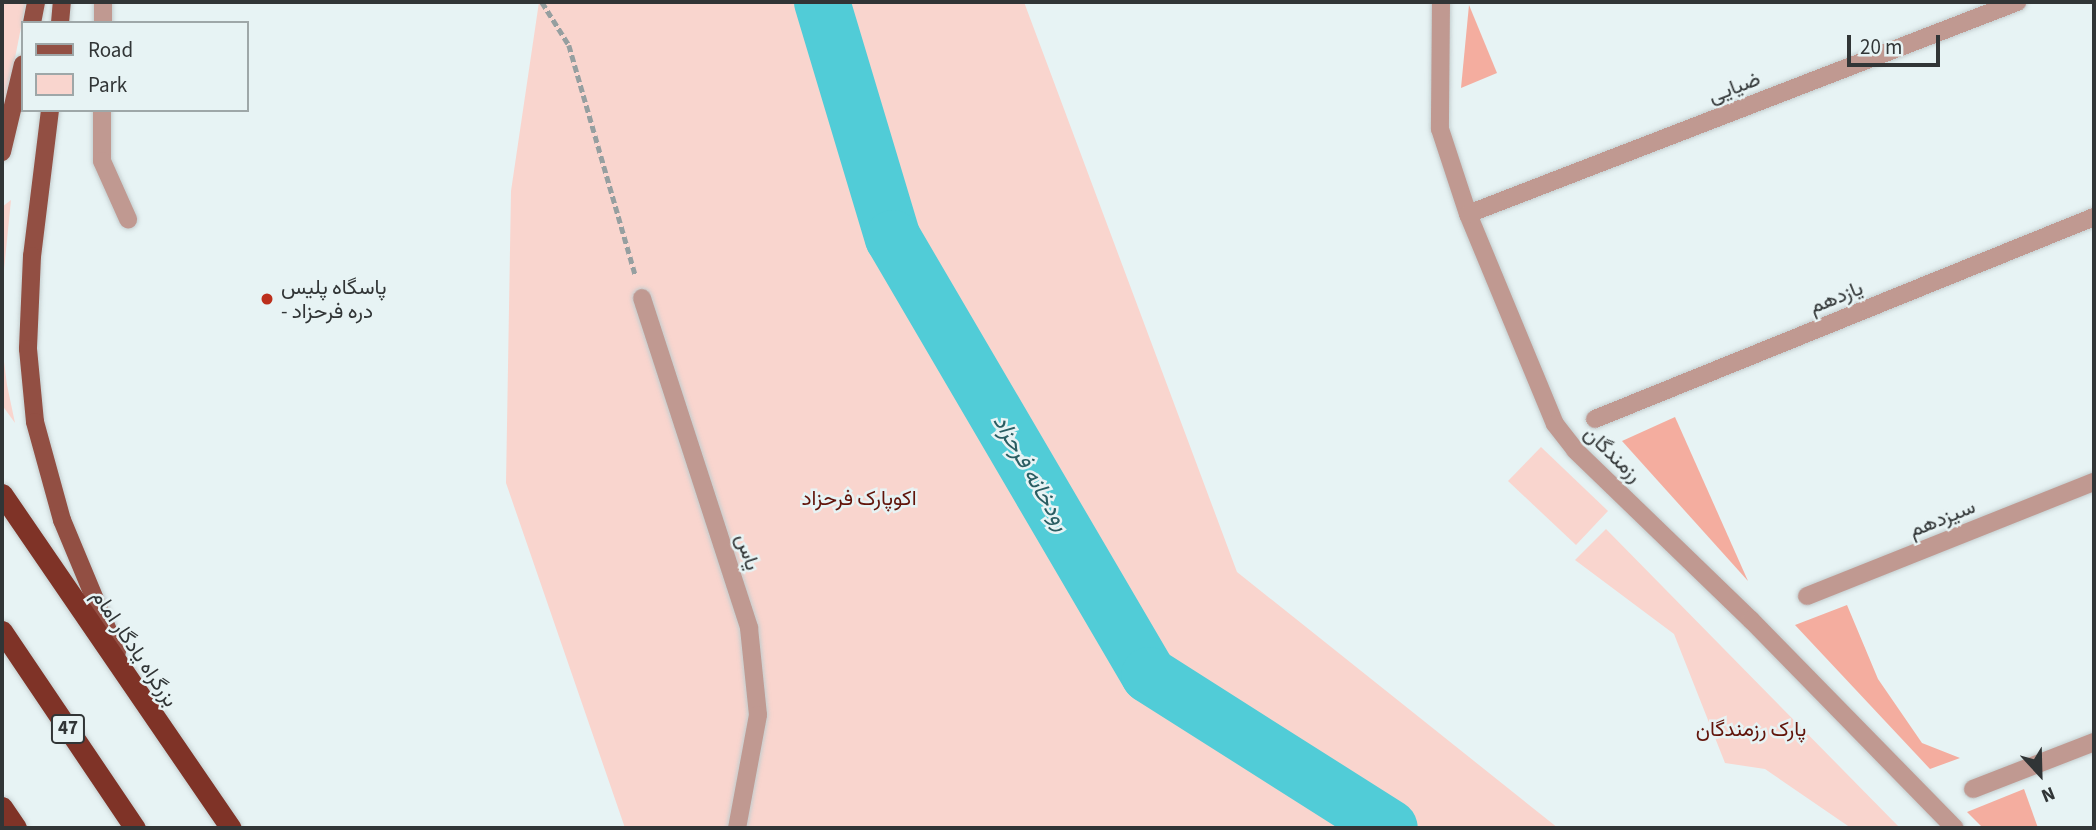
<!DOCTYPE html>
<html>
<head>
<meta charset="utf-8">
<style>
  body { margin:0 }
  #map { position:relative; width:2096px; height:830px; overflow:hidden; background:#e7f3f4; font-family:"Source Sans 3",Vazirmatn,sans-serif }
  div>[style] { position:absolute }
  .green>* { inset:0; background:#f9d5ce }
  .forest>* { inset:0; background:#f4ad9f }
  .river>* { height:56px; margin:-28px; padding:0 28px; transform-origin:28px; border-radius:28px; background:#51ccd7 }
  .path>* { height:4.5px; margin-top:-2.25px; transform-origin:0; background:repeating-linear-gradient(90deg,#969fa0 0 7px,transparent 0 10.5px) }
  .roads { filter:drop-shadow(0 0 2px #c3cdce) drop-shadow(0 0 2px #c3cdce) }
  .minor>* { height:18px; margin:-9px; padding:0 9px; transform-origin:9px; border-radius:9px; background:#c09991 }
  .major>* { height:18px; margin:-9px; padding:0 9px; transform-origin:9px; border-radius:9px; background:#924f43 }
  .highway>* { height:21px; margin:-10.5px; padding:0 10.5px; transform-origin:10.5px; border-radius:10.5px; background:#7f3327 }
  .dots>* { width:19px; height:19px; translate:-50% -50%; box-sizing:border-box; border:4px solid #e7f3f4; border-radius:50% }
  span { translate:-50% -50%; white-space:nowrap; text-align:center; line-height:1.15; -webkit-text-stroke:5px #e7f3f4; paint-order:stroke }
  .shield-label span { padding:2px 5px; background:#e7f3f4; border:2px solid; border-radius:5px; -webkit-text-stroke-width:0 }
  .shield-label { font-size:19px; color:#313536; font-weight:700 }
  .street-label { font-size:21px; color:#313536 }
  .poi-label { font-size:21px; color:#313536 }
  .left { translate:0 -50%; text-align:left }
  .park-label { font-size:21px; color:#61140a }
  .water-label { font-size:23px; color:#295d62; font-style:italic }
  .frame { position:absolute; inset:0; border:4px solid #313536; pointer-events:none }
  .legend { position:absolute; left:21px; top:21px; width:228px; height:91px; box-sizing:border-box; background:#e7f3f4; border:2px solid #9ea7a8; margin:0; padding:9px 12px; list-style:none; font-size:21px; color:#313536 }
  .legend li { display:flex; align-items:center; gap:14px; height:35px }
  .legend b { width:35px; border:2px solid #9ea7a8 }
  .north { position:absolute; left:2005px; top:739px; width:70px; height:70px; -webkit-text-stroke:5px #e7f3f4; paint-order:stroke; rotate:158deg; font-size:19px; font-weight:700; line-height:28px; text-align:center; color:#313536 }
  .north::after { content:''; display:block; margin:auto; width:24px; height:32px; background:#313536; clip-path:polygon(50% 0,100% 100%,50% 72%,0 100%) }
  .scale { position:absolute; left:1847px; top:35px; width:93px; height:32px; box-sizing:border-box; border:4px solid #313536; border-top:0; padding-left:9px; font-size:21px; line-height:24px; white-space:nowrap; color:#313536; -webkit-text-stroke:5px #e7f3f4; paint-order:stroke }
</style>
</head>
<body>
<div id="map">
  <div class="green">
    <i style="clip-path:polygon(2px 2px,26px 2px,2px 124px)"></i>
    <i style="clip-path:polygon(539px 2px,1024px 2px,1237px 572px,1558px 828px,625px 828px,506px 483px,511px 191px)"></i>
    <i style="clip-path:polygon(11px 200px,2px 290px,2px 207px)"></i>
    <i style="clip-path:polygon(2px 346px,7px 385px,15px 423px,2px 405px)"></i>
    <i style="clip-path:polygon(1541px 447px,1608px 511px,1576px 545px,1508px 481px)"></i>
    <i style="clip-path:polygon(1606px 529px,1900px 828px,1851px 828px,1765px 769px,1725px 763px,1674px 634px,1575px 560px)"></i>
  </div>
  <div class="forest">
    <i style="clip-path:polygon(1469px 5px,1497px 73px,1461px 88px)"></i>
    <i style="clip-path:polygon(1675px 417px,1748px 581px,1622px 441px)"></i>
    <i style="clip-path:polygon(1847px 605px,1878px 679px,1922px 743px,1960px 758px,1930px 769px,1795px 625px)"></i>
    <i style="clip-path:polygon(2024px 789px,2038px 828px,1983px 828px,1967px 812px)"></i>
  </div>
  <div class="river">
    <i style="left:822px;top:2px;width:246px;rotate:73.3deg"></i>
    <i style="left:893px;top:238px;width:506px;rotate:59.64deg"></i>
    <i style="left:1149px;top:675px;width:285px;rotate:32.4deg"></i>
  </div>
  <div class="path">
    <i style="left:542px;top:2px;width:51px;rotate:57.9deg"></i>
    <i style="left:569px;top:45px;width:241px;rotate:73.9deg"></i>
  </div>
  <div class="roads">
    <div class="minor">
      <i style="left:1441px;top:2px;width:127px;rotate:90.5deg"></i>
      <i style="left:1440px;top:129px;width:89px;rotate:71.8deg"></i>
      <i style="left:1468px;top:214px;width:227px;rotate:67.5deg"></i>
      <i style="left:1555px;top:424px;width:33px;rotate:52deg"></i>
      <i style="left:1575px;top:450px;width:245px;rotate:44deg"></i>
      <i style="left:1751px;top:620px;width:291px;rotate:45.6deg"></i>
      <i style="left:103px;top:23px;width:21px;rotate:-90deg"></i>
      <i style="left:102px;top:110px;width:51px;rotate:90deg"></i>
      <i style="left:102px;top:161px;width:64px;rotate:65.9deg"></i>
      <i style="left:1468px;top:214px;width:589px;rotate:-21.11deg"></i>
      <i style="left:642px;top:298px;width:347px;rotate:72deg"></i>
      <i style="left:749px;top:628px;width:87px;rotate:84.1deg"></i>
      <i style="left:758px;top:715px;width:115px;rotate:100.5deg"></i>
      <i style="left:1595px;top:419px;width:538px;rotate:-22.04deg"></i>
      <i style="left:1807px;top:596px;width:309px;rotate:-21.7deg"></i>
      <i style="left:1973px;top:789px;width:130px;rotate:-21.2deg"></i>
    </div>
    <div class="major">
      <i style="left:32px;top:23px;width:21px;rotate:-79deg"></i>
      <i style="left:60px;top:23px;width:21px;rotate:-85deg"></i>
      <i style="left:50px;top:110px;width:147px;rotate:97deg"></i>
      <i style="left:32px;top:256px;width:93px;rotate:92.5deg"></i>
      <i style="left:28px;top:349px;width:73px;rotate:84.5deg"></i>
      <i style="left:35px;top:422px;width:102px;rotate:74.6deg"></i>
      <i style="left:62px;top:520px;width:143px;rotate:67.4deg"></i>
      <i style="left:2px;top:152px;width:90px;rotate:-76.6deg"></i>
    </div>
    <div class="highway">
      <i style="left:2px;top:494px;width:405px;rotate:55.6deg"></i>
      <i style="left:2px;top:631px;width:238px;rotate:56deg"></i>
      <i style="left:2px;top:807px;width:25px;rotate:56deg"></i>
    </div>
  </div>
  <div class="dots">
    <i style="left:267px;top:299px;background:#bc2f1c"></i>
  </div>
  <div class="shield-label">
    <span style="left:68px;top:729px">47</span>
  </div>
  <div class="street-label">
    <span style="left:1734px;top:87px;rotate:-21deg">ضیایی</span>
    <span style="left:1836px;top:297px;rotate:-22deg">یازدهم</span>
    <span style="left:1613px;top:454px;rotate:44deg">رزمندگان</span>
    <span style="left:1942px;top:518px;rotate:-22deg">سیزدهم</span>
    <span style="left:748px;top:552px;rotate:72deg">یاس</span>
    <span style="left:135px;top:648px;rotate:56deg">بزرگراه یادگار امام</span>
  </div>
  <div class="poi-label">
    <span class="left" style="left:281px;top:299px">پاسگاه پلیس<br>- دره فرحزاد</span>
  </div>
  <div class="park-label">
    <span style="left:859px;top:498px">اکوپارک فرحزاد</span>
    <span style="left:1751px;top:729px">پارک رزمندگان</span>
  </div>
  <div class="water-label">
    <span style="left:1031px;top:473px;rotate:60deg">رودخانه فرحزاد</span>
  </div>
  <div class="frame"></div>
  <ul class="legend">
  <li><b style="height:9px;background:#924f43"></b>Road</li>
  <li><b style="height:19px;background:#f9d5ce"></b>Park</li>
  </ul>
  <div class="north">N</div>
  <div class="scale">20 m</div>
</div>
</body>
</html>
